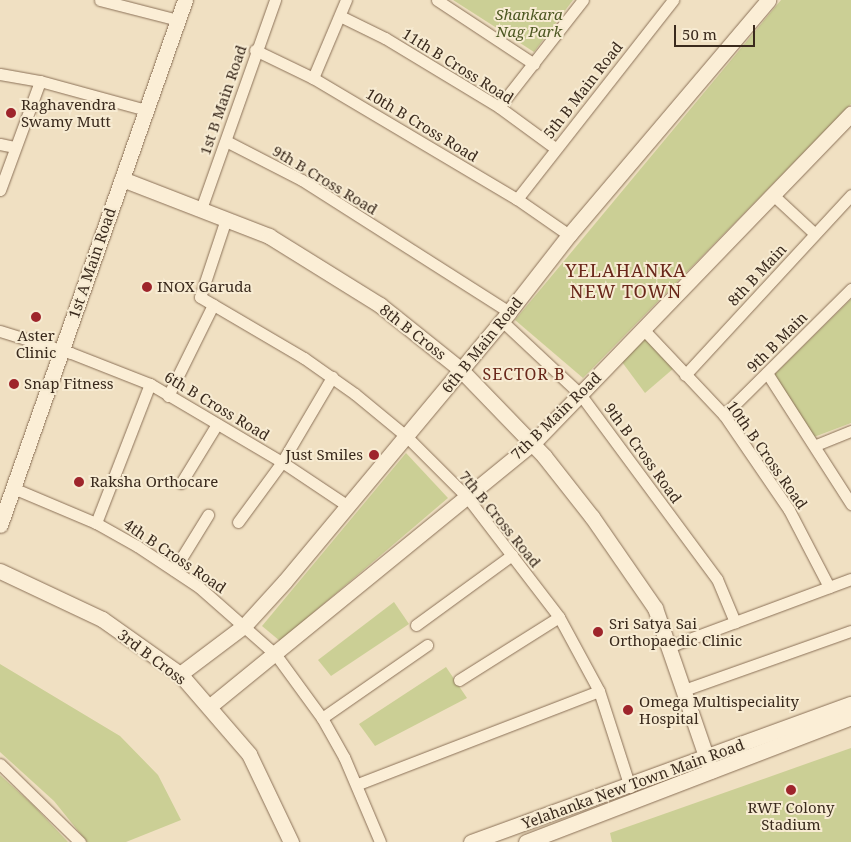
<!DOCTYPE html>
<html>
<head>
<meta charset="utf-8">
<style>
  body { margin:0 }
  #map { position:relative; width:851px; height:842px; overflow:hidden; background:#f0e0c2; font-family:"Noto Serif",serif }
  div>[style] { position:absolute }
  .green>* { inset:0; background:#cbcf95 }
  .roads { filter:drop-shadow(0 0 1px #8b7158) drop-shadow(0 0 1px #8b7158) }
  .street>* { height:11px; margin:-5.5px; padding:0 5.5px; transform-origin:5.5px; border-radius:5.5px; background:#fbeed6 }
  .secondary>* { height:15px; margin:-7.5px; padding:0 7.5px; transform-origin:7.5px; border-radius:7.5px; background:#fbeed6 }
  .dots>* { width:14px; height:14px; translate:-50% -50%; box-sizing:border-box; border:2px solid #f7ebd2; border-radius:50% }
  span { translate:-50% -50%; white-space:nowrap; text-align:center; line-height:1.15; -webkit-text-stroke:4px #f7ebd2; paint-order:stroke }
  .park-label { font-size:15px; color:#4d5822; font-style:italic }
  .street-label { font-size:15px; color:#3a2a1d }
  .poi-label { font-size:15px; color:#3a2a1d }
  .left { translate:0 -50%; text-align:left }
  .right { translate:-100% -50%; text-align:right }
  .neighbourhood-label { font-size:16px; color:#69271a; letter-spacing:1px }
  .quarter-label { font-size:18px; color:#69271a; letter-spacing:1px }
  .scale { position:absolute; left:674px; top:25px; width:81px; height:22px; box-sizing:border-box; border:2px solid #3a2a1d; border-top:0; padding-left:6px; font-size:15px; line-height:18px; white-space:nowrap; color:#3a2a1d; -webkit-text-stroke:4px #f7ebd2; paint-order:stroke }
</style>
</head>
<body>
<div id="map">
  <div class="green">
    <i style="clip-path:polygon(453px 0,573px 0,534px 52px)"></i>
    <i style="clip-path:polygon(781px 0,851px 0,851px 104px,583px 378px,515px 320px)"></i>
    <i style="clip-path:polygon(851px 299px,851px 423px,814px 437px,774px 375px)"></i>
    <i style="clip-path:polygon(644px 335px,674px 368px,645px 393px,622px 362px)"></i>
    <i style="clip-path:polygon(406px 453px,448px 498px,280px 641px,262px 626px)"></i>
    <i style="clip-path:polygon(394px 602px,409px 624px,331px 676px,318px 660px)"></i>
    <i style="clip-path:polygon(0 664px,120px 736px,158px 775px,181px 820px,126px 842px,87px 842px,54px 801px,0 752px)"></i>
    <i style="clip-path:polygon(446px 667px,467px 698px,375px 746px,359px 724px)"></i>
    <i style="clip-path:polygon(851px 748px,851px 842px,612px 842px,610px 833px)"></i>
    <i style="clip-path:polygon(0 775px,33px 805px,68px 842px,0 842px)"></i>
  </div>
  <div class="roads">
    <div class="street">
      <i style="left:100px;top:0;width:81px;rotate:14.4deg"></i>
      <i style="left:437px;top:0;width:116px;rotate:33.4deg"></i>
      <i style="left:340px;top:16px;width:50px;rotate:26.1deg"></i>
      <i style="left:385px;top:38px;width:133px;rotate:31.2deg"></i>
      <i style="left:499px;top:107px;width:69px;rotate:36.2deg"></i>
      <i style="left:255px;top:50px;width:64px;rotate:25.8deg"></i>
      <i style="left:313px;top:78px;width:237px;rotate:30.7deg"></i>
      <i style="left:517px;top:199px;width:63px;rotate:34.7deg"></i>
      <i style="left:0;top:74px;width:41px;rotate:9.9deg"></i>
      <i style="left:40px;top:81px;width:110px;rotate:15.3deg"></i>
      <i style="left:313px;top:78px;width:85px;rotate:-67.1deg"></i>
      <i style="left:499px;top:107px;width:136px;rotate:-51.9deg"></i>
      <i style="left:226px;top:141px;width:85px;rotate:27.2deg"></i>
      <i style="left:302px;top:180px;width:246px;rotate:32.5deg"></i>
      <i style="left:0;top:144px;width:14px;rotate:12deg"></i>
      <i style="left:0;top:190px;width:116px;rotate:-69.8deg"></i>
      <i style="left:773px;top:195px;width:57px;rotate:42.9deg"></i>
      <i style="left:517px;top:199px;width:253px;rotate:-51.9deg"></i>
      <i style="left:201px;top:209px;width:222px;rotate:-70.5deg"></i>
      <i style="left:226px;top:219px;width:82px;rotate:108.4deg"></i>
      <i style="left:200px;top:297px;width:121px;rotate:30.4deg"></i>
      <i style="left:304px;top:358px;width:62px;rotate:35.2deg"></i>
      <i style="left:355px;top:394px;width:66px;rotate:39.5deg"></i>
      <i style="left:406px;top:436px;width:86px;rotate:45deg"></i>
      <i style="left:467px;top:497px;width:151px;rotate:52.5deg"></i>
      <i style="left:559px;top:617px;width:84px;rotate:61.6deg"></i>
      <i style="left:599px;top:691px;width:101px;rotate:72.1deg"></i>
      <i style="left:502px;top:321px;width:107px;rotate:43.1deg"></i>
      <i style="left:580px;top:394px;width:230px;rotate:53.5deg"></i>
      <i style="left:717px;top:579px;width:47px;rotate:67.3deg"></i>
      <i style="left:643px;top:329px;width:118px;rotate:46.7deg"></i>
      <i style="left:724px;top:415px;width:115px;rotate:55.6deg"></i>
      <i style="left:789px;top:510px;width:87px;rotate:62.5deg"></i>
      <i style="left:0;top:331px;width:74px;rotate:17.2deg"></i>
      <i style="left:71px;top:353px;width:85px;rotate:21.4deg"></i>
      <i style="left:150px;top:384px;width:153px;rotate:30.6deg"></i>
      <i style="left:282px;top:462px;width:79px;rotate:33.7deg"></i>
      <i style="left:767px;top:373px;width:156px;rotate:57.3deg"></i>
      <i style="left:685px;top:375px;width:245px;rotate:-47.3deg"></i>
      <i style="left:168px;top:396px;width:102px;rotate:-63.7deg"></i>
      <i style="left:724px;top:415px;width:179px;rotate:-44.8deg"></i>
      <i style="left:816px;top:445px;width:38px;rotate:-22deg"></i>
      <i style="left:181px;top:483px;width:69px;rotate:-58.6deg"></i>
      <i style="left:13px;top:488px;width:90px;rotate:22.9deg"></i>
      <i style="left:96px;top:523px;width:47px;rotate:29.3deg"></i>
      <i style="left:137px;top:546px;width:74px;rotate:33.5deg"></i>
      <i style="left:199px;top:587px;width:103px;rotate:41.4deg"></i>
      <i style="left:276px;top:655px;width:78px;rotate:53.9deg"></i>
      <i style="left:322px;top:718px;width:45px;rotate:60.6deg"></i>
      <i style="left:344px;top:757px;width:92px;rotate:67deg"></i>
      <i style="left:238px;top:522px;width:74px;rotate:-53.7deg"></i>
      <i style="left:282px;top:462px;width:99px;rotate:-59.5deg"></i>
      <i style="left:96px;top:523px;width:149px;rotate:-68.8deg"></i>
      <i style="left:174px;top:570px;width:65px;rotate:-58.3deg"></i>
      <i style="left:416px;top:625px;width:119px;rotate:-36.1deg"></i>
      <i style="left:668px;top:647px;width:195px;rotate:-20.4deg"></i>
      <i style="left:459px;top:680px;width:118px;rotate:-32.2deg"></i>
      <i style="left:684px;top:690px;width:177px;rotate:-19.5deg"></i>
      <i style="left:322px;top:718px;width:128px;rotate:-34.8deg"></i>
      <i style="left:0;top:764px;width:112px;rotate:44.3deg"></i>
      <i style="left:358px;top:784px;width:258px;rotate:-21.1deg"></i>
    </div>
    <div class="secondary">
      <i style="left:122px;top:179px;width:158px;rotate:21.2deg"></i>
      <i style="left:269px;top:236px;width:131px;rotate:31.9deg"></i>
      <i style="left:380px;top:305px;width:104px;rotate:38.7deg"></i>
      <i style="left:461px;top:370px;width:120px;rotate:46deg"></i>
      <i style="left:544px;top:456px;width:78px;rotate:51.8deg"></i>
      <i style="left:592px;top:517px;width:111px;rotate:55.3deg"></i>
      <i style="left:655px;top:608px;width:172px;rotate:71deg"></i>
      <i style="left:0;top:525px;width:557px;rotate:-70.59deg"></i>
      <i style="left:0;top:571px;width:113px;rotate:25.2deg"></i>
      <i style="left:102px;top:619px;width:95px;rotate:35.2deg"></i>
      <i style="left:180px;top:674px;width:106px;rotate:49.2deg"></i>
      <i style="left:249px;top:754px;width:98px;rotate:64.5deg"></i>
      <i style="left:180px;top:674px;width:81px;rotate:-37deg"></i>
      <i style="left:245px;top:625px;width:59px;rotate:-47.7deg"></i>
      <i style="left:285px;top:581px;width:350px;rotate:-50.2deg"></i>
      <i style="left:509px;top:312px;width:98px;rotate:-52.1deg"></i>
      <i style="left:569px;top:235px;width:308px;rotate:-49.7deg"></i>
      <i style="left:210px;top:706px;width:417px;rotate:-39.2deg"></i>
      <i style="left:533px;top:443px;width:458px;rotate:-46deg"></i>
      <i style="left:471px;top:842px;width:404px;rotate:-20deg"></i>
      <i style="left:526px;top:842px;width:348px;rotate:-21deg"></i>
    </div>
  </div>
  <div class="dots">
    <i style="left:11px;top:113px;background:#9e252b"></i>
    <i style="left:147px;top:287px;background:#9e252b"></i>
    <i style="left:36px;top:317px;background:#9e252b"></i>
    <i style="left:14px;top:384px;background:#9e252b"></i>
    <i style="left:374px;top:455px;background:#9e252b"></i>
    <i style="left:79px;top:482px;background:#9e252b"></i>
    <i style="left:598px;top:632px;background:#9e252b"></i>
    <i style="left:628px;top:710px;background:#9e252b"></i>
    <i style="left:791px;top:790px;background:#9e252b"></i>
  </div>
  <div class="park-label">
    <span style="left:529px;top:23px">Shankara<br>Nag Park</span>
  </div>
  <div class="street-label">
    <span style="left:458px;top:66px;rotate:32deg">11th B Cross Road</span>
    <span style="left:583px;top:90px;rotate:-52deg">5th B Main Road</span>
    <span style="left:223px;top:100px;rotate:-71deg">1st B Main Road</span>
    <span style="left:422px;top:125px;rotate:31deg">10th B Cross Road</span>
    <span style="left:325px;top:180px;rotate:31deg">9th B Cross Road</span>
    <span style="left:92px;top:263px;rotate:-71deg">1st A Main Road</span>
    <span style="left:757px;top:275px;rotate:-47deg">8th B Main</span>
    <span style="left:413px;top:332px;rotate:38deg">8th B Cross</span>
    <span style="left:777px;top:342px;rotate:-45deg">9th B Main</span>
    <span style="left:482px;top:345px;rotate:-51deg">6th B Main Road</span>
    <span style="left:217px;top:406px;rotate:31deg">6th B Cross Road</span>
    <span style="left:556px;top:416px;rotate:-44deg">7th B Main Road</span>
    <span style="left:643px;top:453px;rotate:54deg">9th B Cross Road</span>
    <span style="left:767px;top:455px;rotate:55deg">10th B Cross Road</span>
    <span style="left:500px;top:519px;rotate:51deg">7th B Cross Road</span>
    <span style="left:175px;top:556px;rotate:34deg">4th B Cross Road</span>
    <span style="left:152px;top:657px;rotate:37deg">3rd B Cross</span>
    <span style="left:633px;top:784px;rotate:-20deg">Yelahanka New Town Main Road</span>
  </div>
  <div class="poi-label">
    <span class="left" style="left:21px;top:113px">Raghavendra<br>Swamy Mutt</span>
    <span class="left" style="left:157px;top:287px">INOX Garuda</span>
    <span style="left:36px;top:344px">Aster<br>Clinic</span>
    <span class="left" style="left:24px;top:384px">Snap Fitness</span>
    <span class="right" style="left:363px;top:455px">Just Smiles</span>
    <span class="left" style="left:90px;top:482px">Raksha Orthocare</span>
    <span class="left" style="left:609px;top:632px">Sri Satya Sai<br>Orthopaedic Clinic</span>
    <span class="left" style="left:639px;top:710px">Omega Multispeciality<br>Hospital</span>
    <span style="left:791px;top:816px">RWF Colony<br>Stadium</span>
  </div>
  <div class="neighbourhood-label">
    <span style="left:524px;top:374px">SECTOR B</span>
  </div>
  <div class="quarter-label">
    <span style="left:626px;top:281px">YELAHANKA<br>NEW TOWN</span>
  </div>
  <div class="scale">50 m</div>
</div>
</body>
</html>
